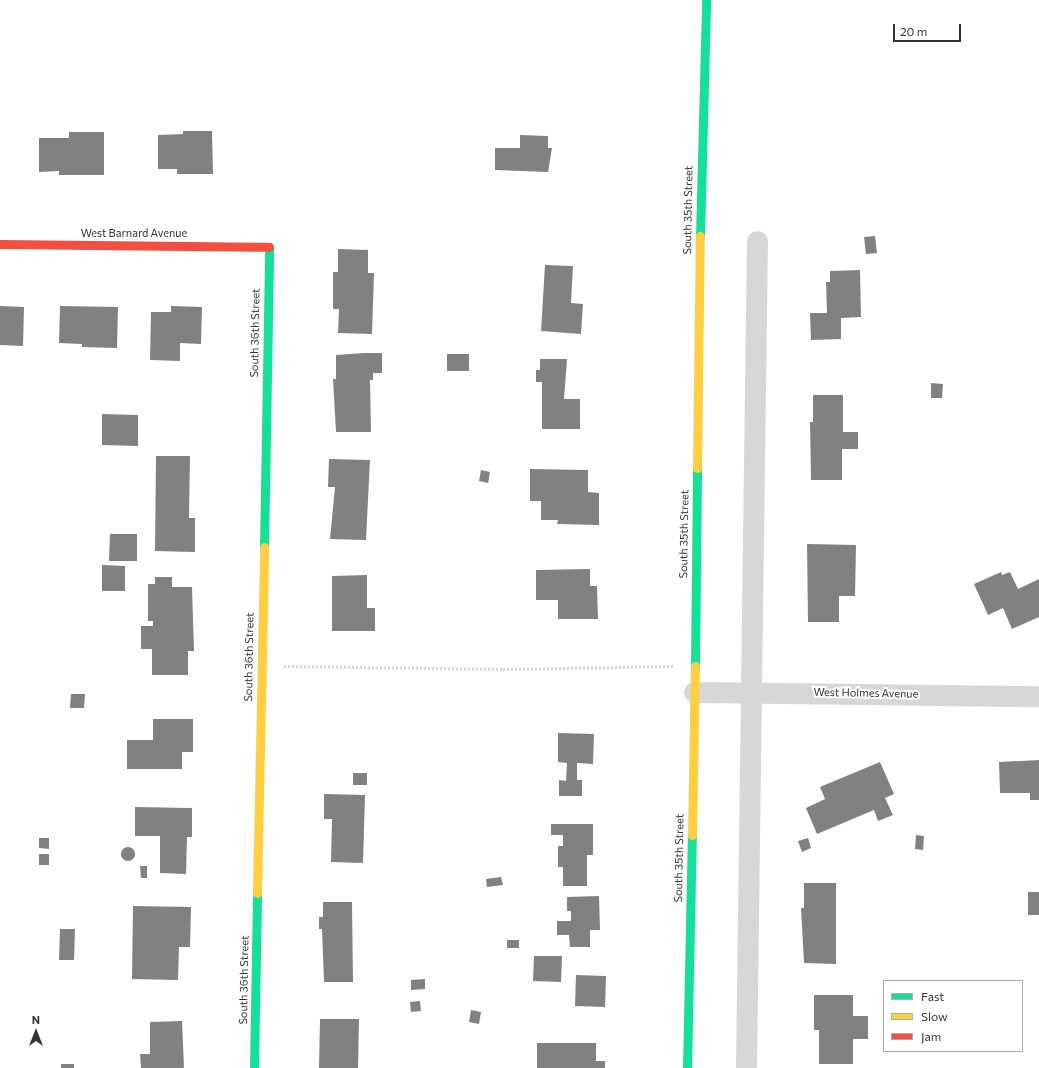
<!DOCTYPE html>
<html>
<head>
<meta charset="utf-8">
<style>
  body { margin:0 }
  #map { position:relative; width:1039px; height:1068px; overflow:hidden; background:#fff; font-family:Commissioner,sans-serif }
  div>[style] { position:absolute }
  .building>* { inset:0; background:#818181 }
  .round { border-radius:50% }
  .path>* { height:2.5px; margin-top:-1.25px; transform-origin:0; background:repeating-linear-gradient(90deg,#d6d6d6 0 2px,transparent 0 4px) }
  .street>* { height:21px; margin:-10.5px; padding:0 10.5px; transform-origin:10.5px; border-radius:10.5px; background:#d7d7d7 }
  .fast>* { height:9px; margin:-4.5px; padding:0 4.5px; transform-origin:4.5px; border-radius:4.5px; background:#16e098 }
  .slow>* { height:9px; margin:-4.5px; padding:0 4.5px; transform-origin:4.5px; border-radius:4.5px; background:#ffcf43 }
  .jam>* { height:9px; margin:-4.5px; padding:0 4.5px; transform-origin:4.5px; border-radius:4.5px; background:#f24e42 }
  span { translate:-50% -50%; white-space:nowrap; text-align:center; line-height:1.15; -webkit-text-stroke:4px #fff; paint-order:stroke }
  .street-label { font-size:11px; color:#333 }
  .legend { position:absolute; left:883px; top:980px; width:140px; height:72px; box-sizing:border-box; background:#fff; border:1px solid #adadad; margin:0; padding:5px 7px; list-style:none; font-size:12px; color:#333 }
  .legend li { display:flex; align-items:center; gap:8px; height:20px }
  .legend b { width:20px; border:1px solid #adadad }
  .north { position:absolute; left:16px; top:1012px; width:40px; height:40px; -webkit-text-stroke:3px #fff; paint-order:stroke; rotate:0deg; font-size:11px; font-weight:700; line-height:16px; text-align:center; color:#333 }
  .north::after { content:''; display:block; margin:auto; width:14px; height:18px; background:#333; clip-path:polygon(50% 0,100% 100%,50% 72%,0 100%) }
  .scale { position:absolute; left:893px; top:24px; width:68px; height:18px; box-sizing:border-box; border:2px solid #333; border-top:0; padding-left:5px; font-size:12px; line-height:14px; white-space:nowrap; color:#333; -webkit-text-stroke:3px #fff; paint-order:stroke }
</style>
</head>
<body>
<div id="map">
  <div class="building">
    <i style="clip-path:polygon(183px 131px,212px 131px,213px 174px,177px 174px,177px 169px,158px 169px,158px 135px,183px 134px)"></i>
    <i style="clip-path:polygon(69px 132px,104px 132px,104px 175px,59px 175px,59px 171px,39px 172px,39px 138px,69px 138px)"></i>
    <i style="clip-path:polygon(520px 135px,548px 136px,548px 148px,552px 148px,548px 172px,495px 170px,495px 148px,520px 148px)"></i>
    <i style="clip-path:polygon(875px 236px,877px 253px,866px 254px,864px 237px)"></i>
    <i style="clip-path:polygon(338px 249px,368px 250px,368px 273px,374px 273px,372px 334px,338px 333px,339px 309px,333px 309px,333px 272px,338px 272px)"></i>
    <i style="clip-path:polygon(545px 265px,573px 266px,571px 303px,583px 304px,581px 334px,541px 331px)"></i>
    <i style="clip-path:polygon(860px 270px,861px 317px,841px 318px,841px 339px,811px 340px,810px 313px,827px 313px,826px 282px,830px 282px,830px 271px)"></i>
    <i style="clip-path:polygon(0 306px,24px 307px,23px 346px,0 345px)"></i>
    <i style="clip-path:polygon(60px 306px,118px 307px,117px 348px,82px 347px,82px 344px,59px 343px)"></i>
    <i style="clip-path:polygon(171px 306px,202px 307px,201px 344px,180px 343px,180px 361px,150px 360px,151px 312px,171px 312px)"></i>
    <i style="clip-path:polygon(364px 353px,382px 353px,382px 373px,373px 373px,373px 380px,370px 380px,371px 432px,336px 432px,333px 379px,336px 379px,336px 355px)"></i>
    <i style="clip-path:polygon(447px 354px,469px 354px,469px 371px,447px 371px)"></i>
    <i style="clip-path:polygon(540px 359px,567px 359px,564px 399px,580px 399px,580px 429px,542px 429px,542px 382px,536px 382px,536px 370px,540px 370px)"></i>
    <i style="clip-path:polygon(931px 383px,943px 384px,942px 398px,931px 398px)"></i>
    <i style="clip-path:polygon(813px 395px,843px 395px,843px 432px,858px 432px,858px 449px,842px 449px,842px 480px,811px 480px,810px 422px,813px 422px)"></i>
    <i style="clip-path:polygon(102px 414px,138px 415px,138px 446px,102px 445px)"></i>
    <i style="clip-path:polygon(156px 456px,190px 456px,189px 518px,195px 518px,195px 552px,155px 551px)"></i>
    <i style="clip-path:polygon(329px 459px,370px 460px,366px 540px,330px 539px,335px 487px,328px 487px)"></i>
    <i style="clip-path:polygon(530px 469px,588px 470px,588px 492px,599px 493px,599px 525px,557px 524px,558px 520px,541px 520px,541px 501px,530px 501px)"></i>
    <i style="clip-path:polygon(481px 470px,490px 472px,488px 483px,479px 481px)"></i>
    <i style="clip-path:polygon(110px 534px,137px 534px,137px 561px,109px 561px)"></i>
    <i style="clip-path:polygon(807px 544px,856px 545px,855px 596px,839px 596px,839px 622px,808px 622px)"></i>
    <i style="clip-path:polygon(102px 565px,125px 566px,125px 591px,102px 591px)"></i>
    <i style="clip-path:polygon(590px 569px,590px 586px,597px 586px,598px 619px,558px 619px,558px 600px,536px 600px,536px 570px)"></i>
    <i style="clip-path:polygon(1001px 572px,1002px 575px,1010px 572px,1018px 589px,1039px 579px,1039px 617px,1012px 629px,1003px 608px,988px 615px,974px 584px)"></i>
    <i style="clip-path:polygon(367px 575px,367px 608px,375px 608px,375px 631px,332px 631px,332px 576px)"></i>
    <i style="clip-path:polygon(155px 577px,172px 577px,172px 587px,192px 587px,194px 651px,188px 651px,188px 675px,152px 675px,152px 649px,141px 649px,141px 626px,153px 626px,153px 621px,148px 621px,148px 584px,155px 584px)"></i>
    <i style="clip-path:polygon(71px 694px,85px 694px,84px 708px,70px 708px)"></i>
    <i style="clip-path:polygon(153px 719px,193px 719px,193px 752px,182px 752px,182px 769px,127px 769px,127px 740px,153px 740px)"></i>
    <i style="clip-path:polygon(558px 733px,594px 734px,593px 764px,577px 763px,577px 780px,582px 780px,582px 796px,559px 796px,559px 780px,566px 781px,567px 763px,558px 762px)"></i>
    <i style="clip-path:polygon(1039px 760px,1039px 800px,1030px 800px,1030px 793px,1000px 793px,999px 762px)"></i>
    <i style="clip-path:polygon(880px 762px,894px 794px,885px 798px,893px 815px,878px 821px,874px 810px,817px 834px,806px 808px,825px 799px,820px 787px)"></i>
    <i style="clip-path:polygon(353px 773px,367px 773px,367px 785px,353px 785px)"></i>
    <i style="clip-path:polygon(324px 794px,365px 795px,363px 863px,331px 862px,332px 819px,324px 819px)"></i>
    <i style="clip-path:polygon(135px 807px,192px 808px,192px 837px,187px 837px,186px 874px,160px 873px,160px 836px,135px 836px)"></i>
    <i style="clip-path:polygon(551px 824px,593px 824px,593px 855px,587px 855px,587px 886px,563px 886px,563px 867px,558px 867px,558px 846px,563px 846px,563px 835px,551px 835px)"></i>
    <i style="clip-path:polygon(916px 835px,924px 836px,923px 850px,915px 849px)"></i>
    <i style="clip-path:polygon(39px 838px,49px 838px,49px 849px,39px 848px)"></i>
    <i style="clip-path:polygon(808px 838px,811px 848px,802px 852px,798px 841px)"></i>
    <i class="round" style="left:121px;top:847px;width:14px;height:14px"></i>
    <i style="clip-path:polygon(39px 854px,49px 854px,49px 865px,39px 865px)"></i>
    <i style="clip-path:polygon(140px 866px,147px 866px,147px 878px,141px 878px)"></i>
    <i style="clip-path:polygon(501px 877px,503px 885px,487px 887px,486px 879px)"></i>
    <i style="clip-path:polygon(804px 883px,836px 883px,836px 964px,804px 963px,801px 908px,804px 908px)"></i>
    <i style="clip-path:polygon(1028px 892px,1039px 892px,1039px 915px,1028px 915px)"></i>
    <i style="clip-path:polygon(599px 896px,600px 930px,590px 930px,590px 947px,570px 947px,569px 935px,557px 935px,557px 921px,571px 921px,571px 911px,567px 911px,567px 897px)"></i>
    <i style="clip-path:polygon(323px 902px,352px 902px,353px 982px,324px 982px,322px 929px,319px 929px,319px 917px,323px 917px)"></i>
    <i style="clip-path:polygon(133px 906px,191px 907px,190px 947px,179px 947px,178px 980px,132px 979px)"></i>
    <i style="clip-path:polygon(60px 929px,75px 929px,74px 960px,59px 960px)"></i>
    <i style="clip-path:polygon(507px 940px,519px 940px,519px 948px,507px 948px)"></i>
    <i style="clip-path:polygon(534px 956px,562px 956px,561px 982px,533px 981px)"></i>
    <i style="clip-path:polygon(576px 975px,606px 976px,605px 1007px,575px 1006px)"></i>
    <i style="clip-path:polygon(425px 979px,425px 989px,411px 990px,411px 980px)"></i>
    <i style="clip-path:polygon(814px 995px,853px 995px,853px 1016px,868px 1016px,868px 1039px,853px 1039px,853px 1064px,819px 1064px,819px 1030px,814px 1030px)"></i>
    <i style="clip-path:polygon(420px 1001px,421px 1011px,411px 1012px,410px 1002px)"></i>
    <i style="clip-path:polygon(471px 1010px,481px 1012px,479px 1024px,469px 1022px)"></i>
    <i style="clip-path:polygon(320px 1019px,359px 1019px,358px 1068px,319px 1068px)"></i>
    <i style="clip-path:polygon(182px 1021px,184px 1068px,141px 1068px,140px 1054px,150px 1054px,150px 1022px)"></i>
    <i style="clip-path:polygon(537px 1043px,596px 1043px,596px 1061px,605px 1061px,605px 1068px,537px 1068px)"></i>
    <i style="clip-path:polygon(61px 1064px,74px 1064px,74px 1068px,61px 1068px)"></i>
  </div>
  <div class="path">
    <i style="left:284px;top:666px;width:219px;rotate:0.8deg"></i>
    <i style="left:503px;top:669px;width:170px;rotate:-1deg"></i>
  </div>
  <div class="street">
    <i style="left:694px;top:692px;width:345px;rotate:0.7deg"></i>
    <i style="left:746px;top:1068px;width:827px;rotate:-89.24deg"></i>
  </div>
  <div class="fast">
    <i style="left:700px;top:236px;width:236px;rotate:-88.5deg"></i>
    <i style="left:264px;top:547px;width:300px;rotate:-89deg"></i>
    <i style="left:695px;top:666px;width:198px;rotate:-89.4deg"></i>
    <i style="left:254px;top:1068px;width:175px;rotate:-89deg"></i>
    <i style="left:687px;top:1068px;width:233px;rotate:-88.8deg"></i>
  </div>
  <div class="slow">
    <i style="left:697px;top:468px;width:232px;rotate:-89.3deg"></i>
    <i style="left:692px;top:835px;width:169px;rotate:-89deg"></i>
    <i style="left:257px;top:893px;width:346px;rotate:-88.8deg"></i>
  </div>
  <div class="jam">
    <i style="left:0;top:244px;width:269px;rotate:0.6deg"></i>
  </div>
  <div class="street-label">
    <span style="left:688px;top:210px;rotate:-89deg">South 35th Street</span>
    <span style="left:134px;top:233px">West Barnard Avenue</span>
    <span style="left:255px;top:333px;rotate:-89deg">South 36th Street</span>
    <span style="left:684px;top:534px;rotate:-89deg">South 35th Street</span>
    <span style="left:249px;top:657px;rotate:-89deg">South 36th Street</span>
    <span style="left:866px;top:693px;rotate:1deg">West Holmes Avenue</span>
    <span style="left:679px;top:858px;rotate:-89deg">South 35th Street</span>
    <span style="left:244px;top:980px;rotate:-89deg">South 36th Street</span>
  </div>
  <ul class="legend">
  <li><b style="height:5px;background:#16e098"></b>Fast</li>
  <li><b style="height:5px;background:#ffcf43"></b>Slow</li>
  <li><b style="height:5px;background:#f24e42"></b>Jam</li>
  </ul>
  <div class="north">N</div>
  <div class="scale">20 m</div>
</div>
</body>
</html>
